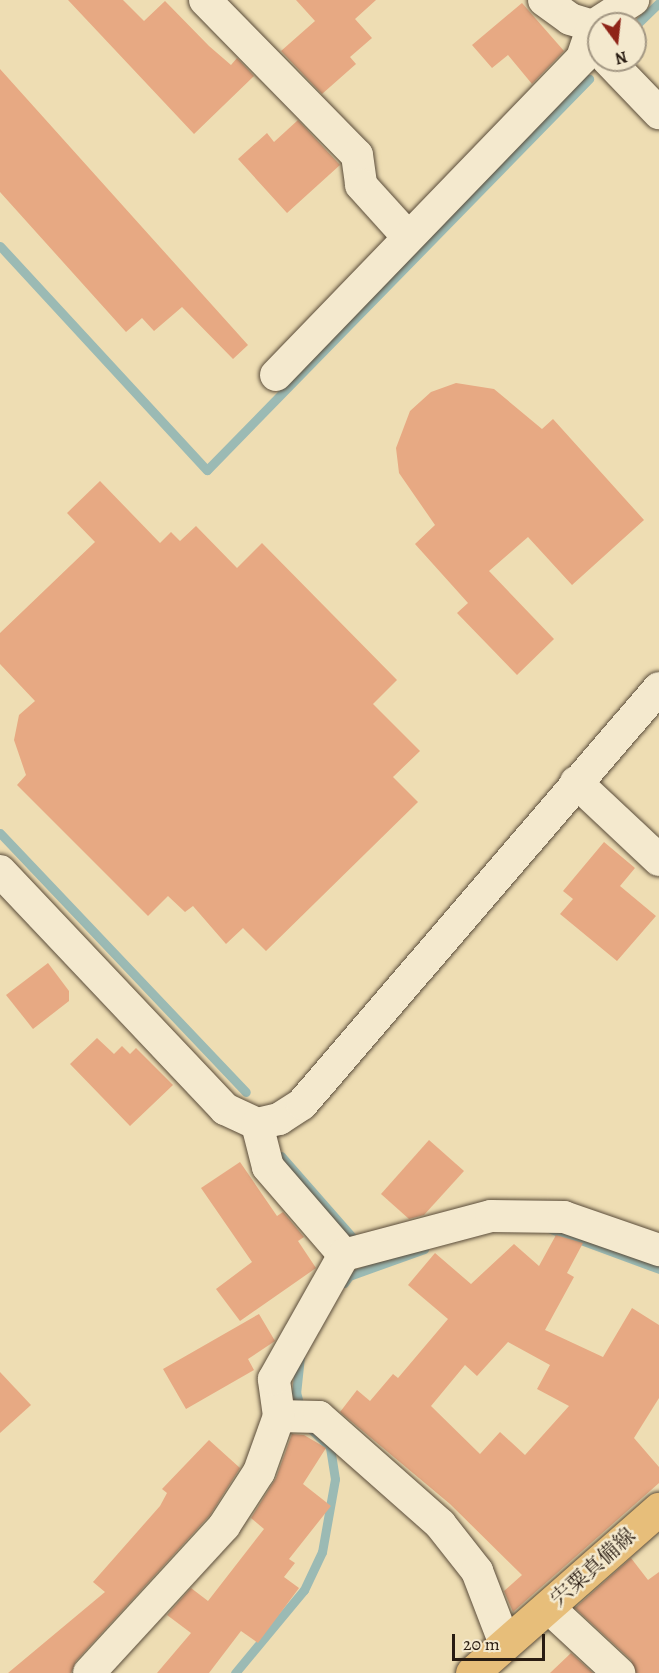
<!DOCTYPE html>
<html>
<head>
<meta charset="utf-8">
<style>
  body { margin:0 }
  #map { position:relative; width:659px; height:1673px; overflow:hidden; background:#eeddb3; font-family:Alegreya,"Noto Serif JP",serif }
  div>[style] { position:absolute }
  .stream>* { height:9px; margin:-4.5px; padding:0 4.5px; transform-origin:4.5px; border-radius:4.5px; background:#9bbab4 }
  .building>* { inset:0; background:#e7a983 }
  .roads { filter:drop-shadow(0 0 2px #5a4c3a) drop-shadow(0 0 2px #5a4c3a) }
  .minor>* { height:32px; margin:-16px; padding:0 16px; transform-origin:16px; border-radius:16px; background:#f4e9ce }
  .major>* { height:33px; margin:-16.5px; padding:0 16.5px; transform-origin:16.5px; border-radius:16.5px; background:#e7be7a }
  span { translate:-50% -50%; white-space:nowrap; text-align:center; line-height:1.15; -webkit-text-stroke:5px #f4e9ce; paint-order:stroke }
  .street-label { font-size:21px; color:#291c12 }
  .north { position:absolute; left:587px; top:12px; width:60px; height:60px; box-sizing:border-box; background:#f4e9ce; border:2px solid #a39783; border-radius:50%; rotate:165deg; font-size:16px; font-weight:700; line-height:24px; text-align:center; color:#291c12 }
  .north::after { content:''; display:block; margin:auto; width:21px; height:27px; background:#8f2418; clip-path:polygon(50% 0,100% 100%,50% 72%,0 100%) }
  .scale { position:absolute; left:452px; top:1634px; width:93px; height:27px; box-sizing:border-box; border:3px solid #291c12; border-top:0; padding-left:8px; font-size:18px; line-height:21px; white-space:nowrap; color:#291c12; -webkit-text-stroke:4px #f4e9ce; paint-order:stroke }
</style>
</head>
<body>
<div id="map">
  <div class="stream">
    <i style="left:635px;top:26px;width:33px;rotate:-44deg"></i>
    <i style="left:0;top:246px;width:305px;rotate:47.3deg"></i>
    <i style="left:207px;top:470px;width:547px;rotate:-45.67deg"></i>
    <i style="left:0;top:833px;width:357px;rotate:46.5deg"></i>
    <i style="left:281px;top:1156px;width:111px;rotate:48.7deg"></i>
    <i style="left:551px;top:1229px;width:115px;rotate:20.3deg"></i>
    <i style="left:344px;top:1283px;width:9px;rotate:-54deg"></i>
    <i style="left:349px;top:1276px;width:80px;rotate:-19.8deg"></i>
    <i style="left:300px;top:1356px;width:36px;rotate:96deg"></i>
    <i style="left:296px;top:1392px;width:20px;rotate:75deg"></i>
    <i style="left:235px;top:1673px;width:108px;rotate:-50.3deg"></i>
    <i style="left:304px;top:1590px;width:42px;rotate:-64.7deg"></i>
    <i style="left:322px;top:1552px;width:74px;rotate:-79.9deg"></i>
    <i style="left:335px;top:1479px;width:32px;rotate:-99deg"></i>
    <i style="left:330px;top:1447px;width:34px;rotate:-137deg"></i>
  </div>
  <div class="building">
    <i style="clip-path:polygon(68px 0,123px 0,144px 21px,165px 1px,209px 46px,231px 65px,237px 58px,254px 76px,194px 134px)"></i>
    <i style="clip-path:polygon(296px 0,376px 0,355px 19px,372px 38px,350px 57px,356px 64px,322px 94px,281px 51px,315px 21px)"></i>
    <i style="clip-path:polygon(522px 3px,564px 51px,532px 84px,508px 55px,492px 68px,472px 45px)"></i>
    <i style="clip-path:polygon(0 69px,248px 345px,233px 359px,182px 307px,154px 331px,142px 318px,126px 332px,0 192px)"></i>
    <i style="clip-path:polygon(298px 120px,340px 165px,287px 213px,238px 159px,267px 133px,274px 142px)"></i>
    <i style="clip-path:polygon(456px 383px,494px 389px,542px 429px,553px 419px,644px 520px,572px 585px,528px 537px,489px 571px,554px 639px,517px 675px,457px 613px,468px 603px,415px 544px,435px 525px,399px 473px,396px 448px,410px 411px,431px 392px)"></i>
    <i style="clip-path:polygon(100px 481px,160px 543px,171px 532px,180px 541px,196px 526px,237px 568px,262px 543px,397px 680px,373px 704px,420px 751px,393px 777px,418px 802px,266px 951px,243px 928px,226px 944px,193px 906px,185px 912px,168px 896px,148px 916px,17px 785px,26px 775px,14px 740px,19px 715px,35px 701px,0 664px,0 633px,95px 542px,67px 513px)"></i>
    <i style="clip-path:polygon(604px 842px,635px 868px,620px 886px,656px 916px,617px 961px,560px 914px,573px 899px,563px 891px)"></i>
    <i style="clip-path:polygon(48px 963px,69px 991px,69px 1001px,33px 1029px,6px 995px)"></i>
    <i style="clip-path:polygon(97px 1038px,114px 1054px,122px 1046px,130px 1054px,136px 1048px,173px 1085px,130px 1126px,70px 1064px)"></i>
    <i style="clip-path:polygon(429px 1140px,464px 1171px,424px 1215px,409px 1219px,381px 1194px)"></i>
    <i style="clip-path:polygon(240px 1162px,277px 1216px,283px 1212px,304px 1237px,298px 1241px,316px 1268px,240px 1321px,216px 1289px,252px 1262px,201px 1188px)"></i>
    <i style="clip-path:polygon(evenodd,556px 1235px,583px 1243px,567px 1273px,574px 1277px,545px 1330px,603px 1357px,632px 1308px,659px 1325px,659px 1398px,634px 1438px,659px 1467px,659px 1483px,513px 1612px,504px 1591px,522px 1575px,450px 1504px,340px 1412px,357px 1390px,370px 1401px,393px 1374px,398px 1378px,448px 1319px,408px 1285px,435px 1253px,471px 1284px,514px 1244px,539px 1266px,556px 1235px,508px 1342px,550px 1365px,537px 1389px,569px 1406px,525px 1455px,500px 1432px,480px 1454px,431px 1406px,465px 1365px,477px 1376px,508px 1342px)"></i>
    <i style="clip-path:polygon(259px 1314px,275px 1341px,248px 1359px,254px 1370px,186px 1409px,163px 1369px)"></i>
    <i style="clip-path:polygon(0 1372px,31px 1405px,0 1433px)"></i>
    <i style="clip-path:polygon(292px 1434px,304px 1435px,326px 1448px,303px 1484px,331px 1506px,289px 1559px,295px 1563px,284px 1577px,299px 1588px,258px 1643px,241px 1631px,209px 1673px,157px 1673px,191px 1633px,167px 1615px,191px 1588px,208px 1601px,264px 1529px,251px 1518px,276px 1478px)"></i>
    <i style="clip-path:polygon(209px 1440px,240px 1468px,210px 1515px,76px 1661px,71px 1673px,8px 1673px,105px 1592px,93px 1582px,160px 1506px,167px 1493px,162px 1489px)"></i>
    <i style="clip-path:polygon(631px 1558px,648px 1580px,659px 1572px,659px 1673px,636px 1673px,631px 1660px,575px 1608px)"></i>
    <i style="clip-path:polygon(571px 1653px,593px 1673px,550px 1673px)"></i>
  </div>
  <div class="roads">
    <div class="minor">
      <i style="left:205px;top:0;width:217px;rotate:45.6deg"></i>
      <i style="left:357px;top:155px;width:30px;rotate:82deg"></i>
      <i style="left:361px;top:185px;width:70px;rotate:47.9deg"></i>
      <i style="left:544px;top:0;width:32px;rotate:36deg"></i>
      <i style="left:570px;top:19px;width:24px;rotate:17deg"></i>
      <i style="left:593px;top:26px;width:48px;rotate:-33deg"></i>
      <i style="left:608px;top:60px;width:74px;rotate:46.1deg"></i>
      <i style="left:276px;top:375px;width:441px;rotate:-46deg"></i>
      <i style="left:582px;top:58px;width:34px;rotate:-71deg"></i>
      <i style="left:576px;top:782px;width:114px;rotate:43.2deg"></i>
      <i style="left:0;top:871px;width:328px;rotate:46.6deg"></i>
      <i style="left:225px;top:1109px;width:35px;rotate:25deg"></i>
      <i style="left:257px;top:1124px;width:23px;rotate:-13deg"></i>
      <i style="left:279px;top:1119px;width:27px;rotate:-33deg"></i>
      <i style="left:302px;top:1104px;width:548px;rotate:-49.36deg"></i>
      <i style="left:257px;top:1124px;width:44px;rotate:75.7deg"></i>
      <i style="left:268px;top:1167px;width:116px;rotate:49.2deg"></i>
      <i style="left:279px;top:1416px;width:40px;rotate:1.4deg"></i>
      <i style="left:319px;top:1417px;width:162px;rotate:41.5deg"></i>
      <i style="left:440px;top:1524px;width:60px;rotate:51.8deg"></i>
      <i style="left:477px;top:1571px;width:78px;rotate:69deg"></i>
      <i style="left:549px;top:1608px;width:96px;rotate:42.9deg"></i>
      <i style="left:89px;top:1673px;width:200px;rotate:-47.4deg"></i>
      <i style="left:224px;top:1526px;width:64px;rotate:-57.1deg"></i>
      <i style="left:259px;top:1472px;width:59px;rotate:-70.3deg"></i>
      <i style="left:279px;top:1416px;width:37px;rotate:-98deg"></i>
      <i style="left:274px;top:1379px;width:142px;rotate:-60.6deg"></i>
      <i style="left:344px;top:1255px;width:152px;rotate:-14.9deg"></i>
      <i style="left:491px;top:1216px;width:73px;rotate:0.8deg"></i>
      <i style="left:564px;top:1217px;width:101px;rotate:19.2deg"></i>
    </div>
    <div class="major">
      <i style="left:472px;top:1673px;width:249px;rotate:-41.3deg"></i>
    </div>
  </div>
  <div class="street-label">
    <span style="left:593px;top:1567px;rotate:-42deg">宍粟真備線</span>
  </div>
  <div class="north">N</div>
  <div class="scale">20 m</div>
</div>
</body>
</html>
